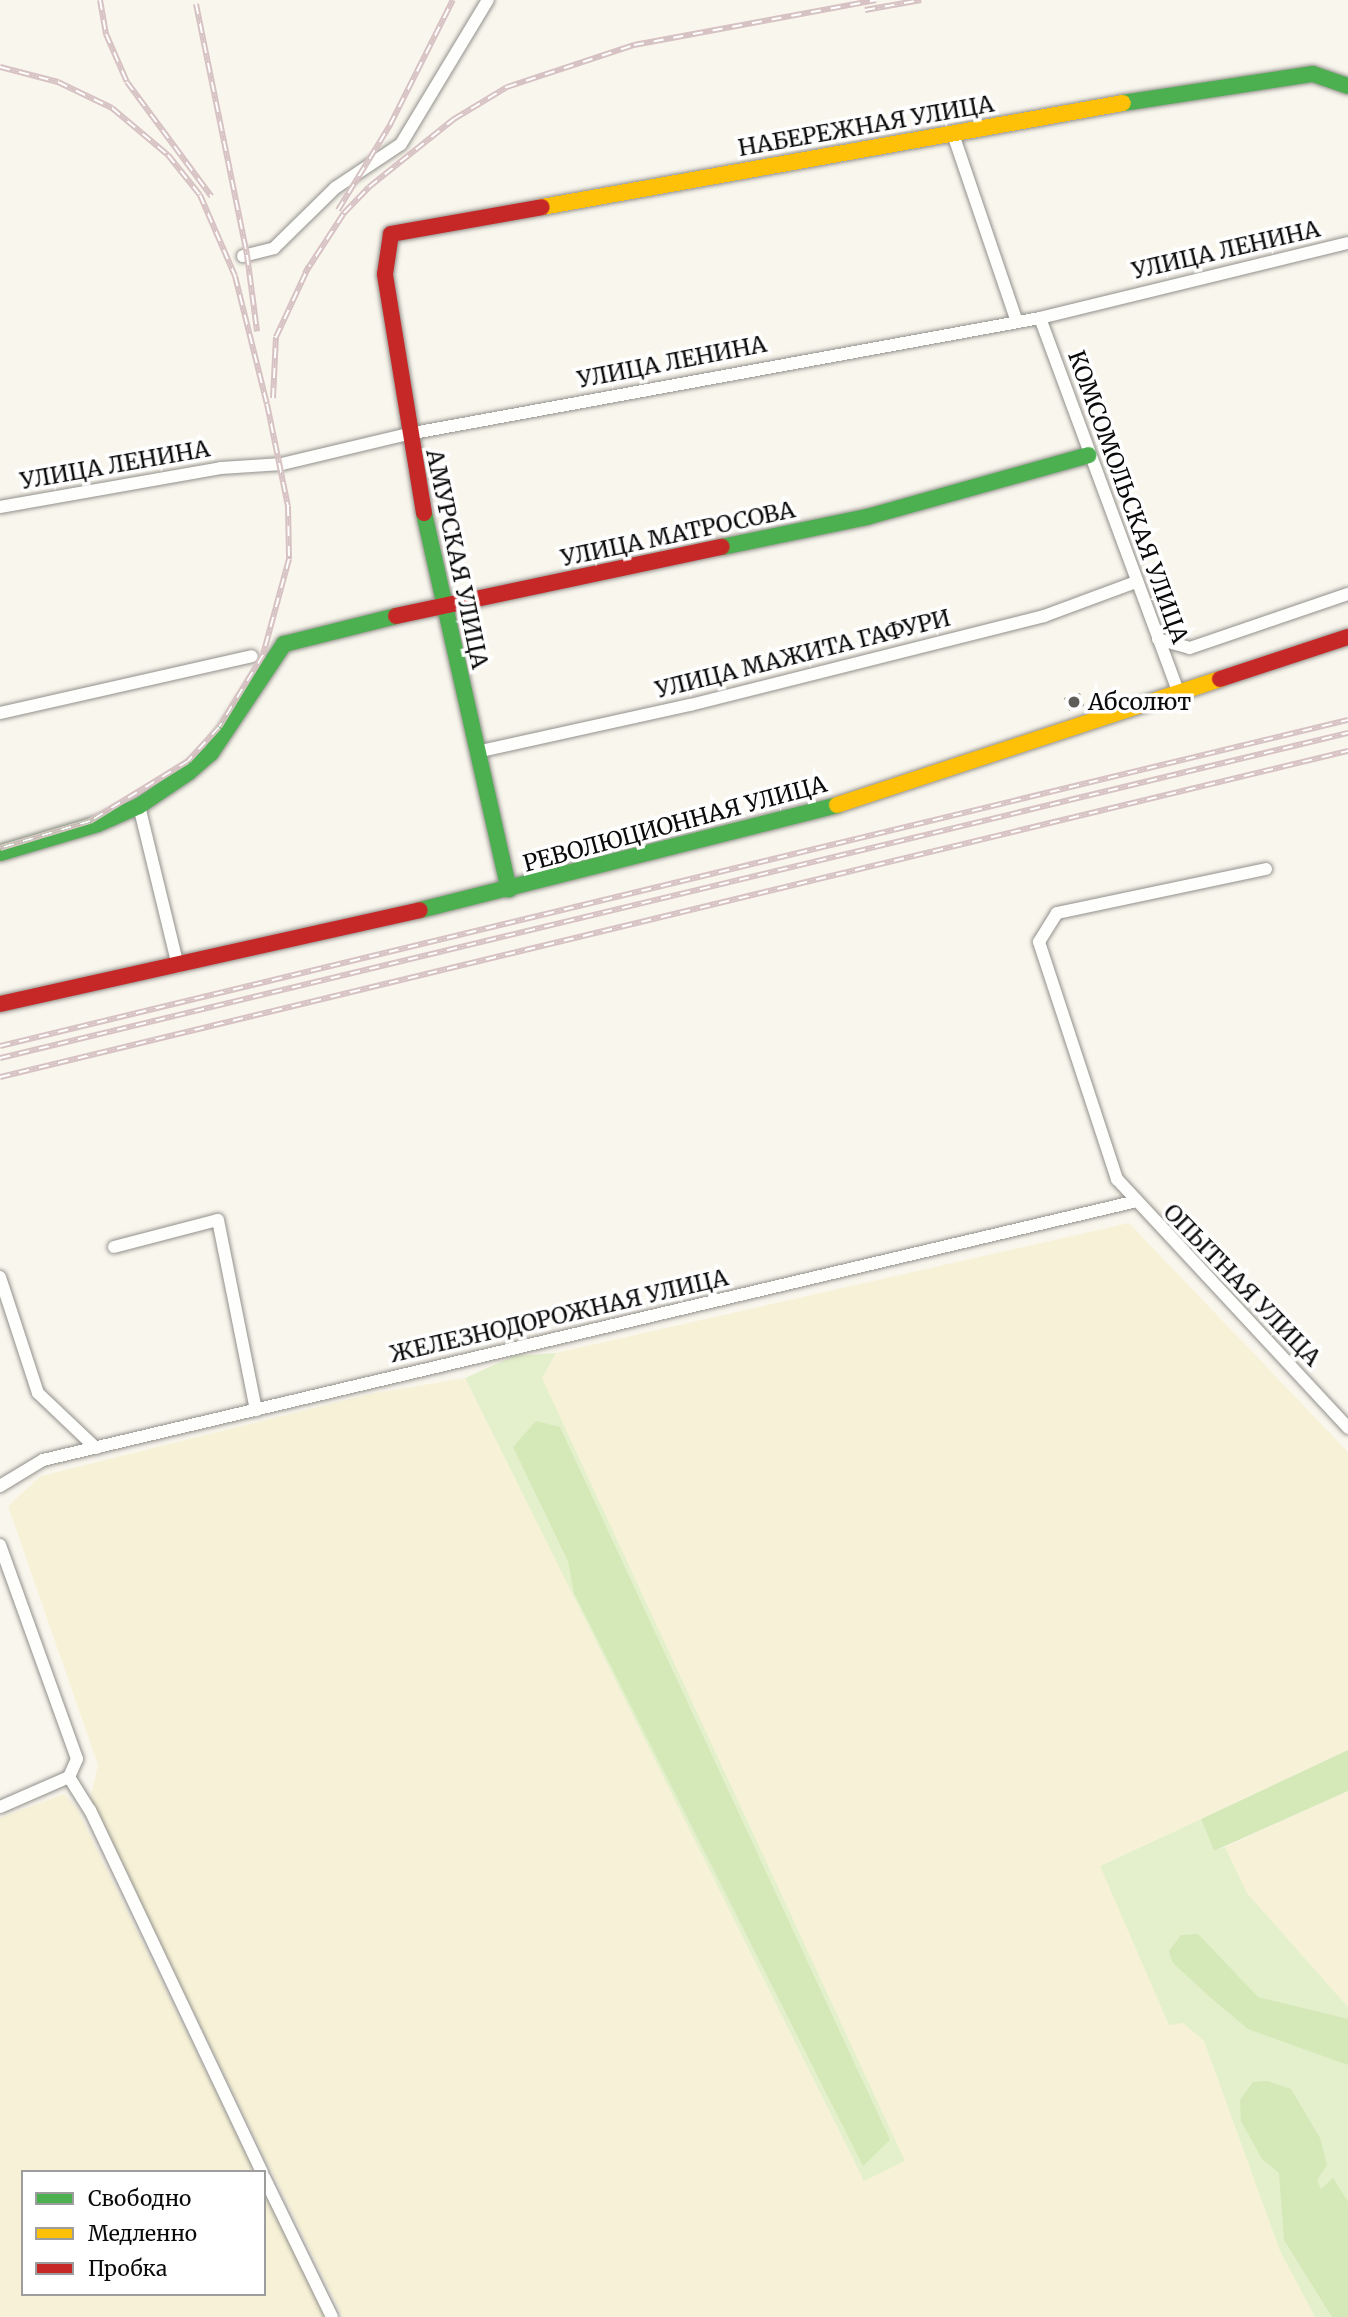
<!DOCTYPE html>
<html>
<head>
<meta charset="utf-8">
<style>
  body { margin:0 }
  #map { position:relative; width:1348px; height:2317px; overflow:hidden; background:#f9f6ed; font-family:Merriweather,serif }
  div>[style] { position:absolute }
  .farmland>* { inset:0; background:#f7f2d7 }
  .green>* { inset:0; background:#e4f0cb }
  .forest>* { inset:0; background:#d5e8b8 }
  .building>* { inset:0; background:#9c9893 }
  .roads { filter:drop-shadow(0 0 2px #92908c) drop-shadow(0 0 2px #92908c) }
  .street>* { height:12px; margin:-6px; padding:0 6px; transform-origin:6px; border-radius:6px; background:#fefefc }
  .fast>* { height:16px; margin:-8px; padding:0 8px; transform-origin:8px; border-radius:8px; background:#4caf50 }
  .slow>* { height:16px; margin:-8px; padding:0 8px; transform-origin:8px; border-radius:8px; background:#ffc107 }
  .jam>* { height:16px; margin:-8px; padding:0 8px; transform-origin:8px; border-radius:8px; background:#c62828 }
  .rail>* { height:6px; margin-top:-3px; transform-origin:0; background:repeating-linear-gradient(90deg,#fff 0 10px,#d7c2c3 0 20px); box-sizing:border-box; border-block:2px solid #d7c2c3 }
  .dots>* { width:19px; height:19px; translate:-50% -50%; box-sizing:border-box; border:4px solid #fff; border-radius:50% }
  span { translate:-50% -50%; white-space:nowrap; text-align:center; line-height:1.15; -webkit-text-stroke:7px #fff; paint-order:stroke }
  .street-label { font-size:23px; color:#0a0a0a }
  .poi-label { font-size:23px; color:#0a0a0a }
  .left { translate:0 -50%; text-align:left }
  .legend { position:absolute; left:21px; top:2170px; width:245px; height:126px; box-sizing:border-box; background:#fff; border:2px solid #9d9d9d; margin:0; padding:9px 12px; list-style:none; font-size:21px; color:#0a0a0a }
  .legend li { display:flex; align-items:center; gap:14px; height:35px }
  .legend b { width:35px; border:2px solid #9d9d9d }
</style>
</head>
<body>
<div id="map">
  <div class="farmland">
    <i style="clip-path:polygon(1129px 1223px,1348px 1452px,1348px 1750px,1100px 1866px,1183px 2023px,1204px 2041px,1280px 2250px,1315px 2317px,343px 2317px,90px 1800px,98px 1765px,8px 1506px,41px 1476px,370px 1394px,465px 1378px,864px 2181px,542px 1378px,556px 1353px)"></i>
    <i style="clip-path:polygon(1348px 1791px,1348px 2007px,1247px 1893px,1225px 1847px)"></i>
    <i style="clip-path:polygon(64px 1794px,76px 1807px,255px 2172px,23px 2172px,23px 2294px,264px 2294px,264px 2191px,326px 2317px,0 2317px,0 1818px)"></i>
  </div>
  <div class="green">
    <i style="clip-path:polygon(556px 1353px,542px 1378px,905px 2161px,864px 2181px,465px 1378px,514px 1356px)"></i>
    <i style="clip-path:polygon(1201px 1819px,1214px 1851px,1225px 1847px,1247px 1893px,1348px 2007px,1348px 2317px,1315px 2317px,1280px 2251px,1204px 2041px,1183px 2023px,1169px 2025px,1100px 1866px)"></i>
  </div>
  <div class="forest">
    <i style="clip-path:polygon(536px 1421px,560px 1427px,890px 2140px,863px 2166px,574px 1593px,568px 1561px,513px 1447px)"></i>
    <i style="clip-path:polygon(1348px 1750px,1348px 1791px,1214px 1851px,1201px 1819px)"></i>
    <i style="clip-path:polygon(1198px 1934px,1258px 1997px,1348px 2019px,1348px 2065px,1248px 2029px,1211px 1998px,1173px 1963px,1169px 1951px,1181px 1935px)"></i>
    <i style="clip-path:polygon(1267px 2081px,1291px 2089px,1320px 2138px,1327px 2165px,1317px 2180px,1321px 2189px,1333px 2178px,1348px 2202px,1348px 2317px,1332px 2317px,1284px 2240px,1279px 2173px,1262px 2159px,1241px 2121px,1240px 2100px,1253px 2082px)"></i>
  </div>
  <div class="building">
    <i style="clip-path:polygon(1080px 693px,1084px 706px,1069px 711px,1064px 698px)"></i>
  </div>
  <div class="roads">
    <div class="street">
      <i style="left:954px;top:137px;width:192px;rotate:71.2deg"></i>
      <i style="left:243px;top:256px;width:32px;rotate:-14deg"></i>
      <i style="left:274px;top:248px;width:86px;rotate:-44.5deg"></i>
      <i style="left:335px;top:188px;width:79px;rotate:-33.7deg"></i>
      <i style="left:401px;top:144px;width:168px;rotate:-58.9deg"></i>
      <i style="left:1040px;top:318px;width:398px;rotate:69.7deg"></i>
      <i style="left:0;top:507px;width:224px;rotate:-10deg"></i>
      <i style="left:221px;top:468px;width:61px;rotate:-3.8deg"></i>
      <i style="left:282px;top:464px;width:130px;rotate:-13.4deg"></i>
      <i style="left:408px;top:434px;width:643px;rotate:-10.4deg"></i>
      <i style="left:1040px;top:318px;width:317px;rotate:-13.7deg"></i>
      <i style="left:1158px;top:639px;width:33px;rotate:16deg"></i>
      <i style="left:1190px;top:648px;width:167px;rotate:-18.9deg"></i>
      <i style="left:0;top:713px;width:258px;rotate:-12.7deg"></i>
      <i style="left:476px;top:752px;width:219px;rotate:-12.4deg"></i>
      <i style="left:690px;top:705px;width:365px;rotate:-14.1deg"></i>
      <i style="left:1044px;top:616px;width:98px;rotate:-20.3deg"></i>
      <i style="left:139px;top:806px;width:165px;rotate:76.3deg"></i>
      <i style="left:1266px;top:869px;width:214px;rotate:168.1deg"></i>
      <i style="left:1057px;top:913px;width:34px;rotate:122deg"></i>
      <i style="left:1039px;top:942px;width:250px;rotate:71.8deg"></i>
      <i style="left:1117px;top:1179px;width:340px;rotate:47.1deg"></i>
      <i style="left:114px;top:1247px;width:107px;rotate:-14.6deg"></i>
      <i style="left:218px;top:1220px;width:194px;rotate:78.7deg"></i>
      <i style="left:0;top:1277px;width:122px;rotate:71.9deg"></i>
      <i style="left:38px;top:1393px;width:80px;rotate:43.5deg"></i>
      <i style="left:0;top:1486px;width:50px;rotate:-31.2deg"></i>
      <i style="left:43px;top:1460px;width:1120px;rotate:-13.32deg"></i>
      <i style="left:0;top:1545px;width:227px;rotate:70.2deg"></i>
      <i style="left:77px;top:1759px;width:20px;rotate:114deg"></i>
      <i style="left:69px;top:1777px;width:75px;rotate:156.5deg"></i>
      <i style="left:69px;top:1777px;width:39px;rotate:58deg"></i>
      <i style="left:90px;top:1810px;width:401px;rotate:64.6deg"></i>
      <i style="left:264px;top:2177px;width:156px;rotate:64.1deg"></i>
    </div>
    <div class="fast">
      <i style="left:1123px;top:103px;width:192px;rotate:-8.7deg"></i>
      <i style="left:1313px;top:74px;width:37px;rotate:19deg"></i>
      <i style="left:424px;top:513px;width:386px;rotate:77.3deg"></i>
      <i style="left:722px;top:547px;width:148px;rotate:-11.7deg"></i>
      <i style="left:867px;top:517px;width:230px;rotate:-15.6deg"></i>
      <i style="left:0;top:853px;width:102px;rotate:-16.5deg"></i>
      <i style="left:98px;top:824px;width:45px;rotate:-23.7deg"></i>
      <i style="left:139px;top:806px;width:60px;rotate:-34.2deg"></i>
      <i style="left:189px;top:772px;width:29px;rotate:-41deg"></i>
      <i style="left:211px;top:753px;width:131px;rotate:-56.2deg"></i>
      <i style="left:284px;top:644px;width:115px;rotate:-14deg"></i>
      <i style="left:420px;top:910px;width:430px;rotate:-14.1deg"></i>
    </div>
    <div class="slow">
      <i style="left:542px;top:207px;width:590px;rotate:-10.15deg"></i>
      <i style="left:837px;top:805px;width:403px;rotate:-18.2deg"></i>
    </div>
    <div class="jam">
      <i style="left:424px;top:513px;width:242px;rotate:-99.3deg"></i>
      <i style="left:385px;top:274px;width:40px;rotate:-81.5deg"></i>
      <i style="left:391px;top:234px;width:153px;rotate:-10.1deg"></i>
      <i style="left:396px;top:616px;width:333px;rotate:-12deg"></i>
      <i style="left:1220px;top:679px;width:135px;rotate:-18.2deg"></i>
      <i style="left:0;top:1004px;width:430px;rotate:-12.6deg"></i>
    </div>
  </div>
  <div class="rail">
    <i style="left:100px;top:0;width:35px;rotate:80deg"></i>
    <i style="left:106px;top:34px;width:52px;rotate:66.4deg"></i>
    <i style="left:127px;top:82px;width:142px;rotate:53.6deg"></i>
    <i style="left:196px;top:4px;width:256px;rotate:78.5deg"></i>
    <i style="left:247px;top:255px;width:77px;rotate:82.5deg"></i>
    <i style="left:865px;top:10px;width:57px;rotate:-10.1deg"></i>
    <i style="left:0;top:67px;width:60px;rotate:14.5deg"></i>
    <i style="left:58px;top:82px;width:60px;rotate:25.7deg"></i>
    <i style="left:112px;top:108px;width:73px;rotate:40deg"></i>
    <i style="left:168px;top:155px;width:51px;rotate:51.3deg"></i>
    <i style="left:200px;top:195px;width:88px;rotate:66.6deg"></i>
    <i style="left:235px;top:276px;width:132px;rotate:76deg"></i>
    <i style="left:267px;top:404px;width:104px;rotate:78.4deg"></i>
    <i style="left:288px;top:506px;width:53px;rotate:88.9deg"></i>
    <i style="left:289px;top:559px;width:99px;rotate:105.2deg"></i>
    <i style="left:263px;top:655px;width:84px;rotate:121.4deg"></i>
    <i style="left:219px;top:727px;width:46px;rotate:132.4deg"></i>
    <i style="left:188px;top:761px;width:115px;rotate:148.5deg"></i>
    <i style="left:90px;top:821px;width:94px;rotate:163.3deg"></i>
    <i style="left:338px;top:210px;width:100px;rotate:-58.5deg"></i>
    <i style="left:390px;top:125px;width:140px;rotate:-63.3deg"></i>
    <i style="left:305px;top:273px;width:72px;rotate:-57deg"></i>
    <i style="left:344px;top:213px;width:36px;rotate:-46deg"></i>
    <i style="left:369px;top:187px;width:109px;rotate:-38.7deg"></i>
    <i style="left:454px;top:119px;width:62px;rotate:-31.1deg"></i>
    <i style="left:507px;top:87px;width:134px;rotate:-18.3deg"></i>
    <i style="left:634px;top:45px;width:246px;rotate:-10.5deg"></i>
    <i style="left:273px;top:398px;width:61px;rotate:-87.2deg"></i>
    <i style="left:276px;top:337px;width:78px;rotate:-65.1deg"></i>
    <i style="left:0;top:1046px;width:1387px;rotate:-13.6deg"></i>
    <i style="left:0;top:1058px;width:1387px;rotate:-13.56deg"></i>
    <i style="left:0;top:1077px;width:1387px;rotate:-13.6deg"></i>
  </div>
  <div class="dots">
    <i style="left:1074px;top:702px;background:#5e5d59"></i>
  </div>
  <div class="street-label">
    <span style="left:866px;top:126px;rotate:-10deg">НАБЕРЕЖНАЯ УЛИЦА</span>
    <span style="left:1226px;top:250px;rotate:-13deg">УЛИЦА ЛЕНИНА</span>
    <span style="left:672px;top:362px;rotate:-11deg">УЛИЦА ЛЕНИНА</span>
    <span style="left:115px;top:465px;rotate:-10deg">УЛИЦА ЛЕНИНА</span>
    <span style="left:1128px;top:497px;rotate:70deg">КОМСОМОЛЬСКАЯ УЛИЦА</span>
    <span style="left:678px;top:534px;rotate:-12deg">УЛИЦА МАТРОСОВА</span>
    <span style="left:457px;top:559px;rotate:78deg">АМУРСКАЯ УЛИЦА</span>
    <span style="left:803px;top:654px;rotate:-14deg">УЛИЦА МАЖИТА ГАФУРИ</span>
    <span style="left:675px;top:824px;rotate:-15deg">РЕВОЛЮЦИОННАЯ УЛИЦА</span>
    <span style="left:1242px;top:1285px;rotate:46deg">ОПЫТНАЯ УЛИЦА</span>
    <span style="left:559px;top:1316px;rotate:-13deg">ЖЕЛЕЗНОДОРОЖНАЯ УЛИЦА</span>
  </div>
  <div class="poi-label">
    <span class="left" style="left:1088px;top:702px">Абсолют</span>
  </div>
  <ul class="legend">
  <li><b style="height:9px;background:#4caf50"></b>Свободно</li>
  <li><b style="height:9px;background:#ffc107"></b>Медленно</li>
  <li><b style="height:9px;background:#c62828"></b>Пробка</li>
  </ul>
</div>
</body>
</html>
